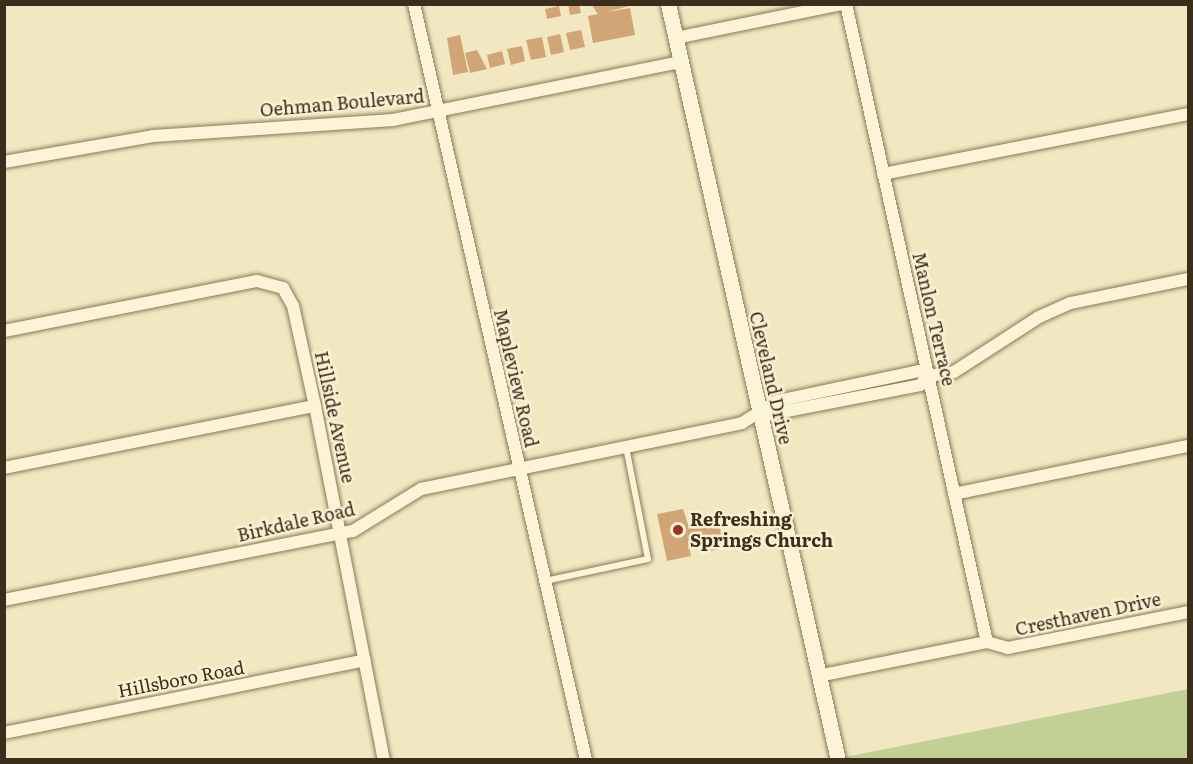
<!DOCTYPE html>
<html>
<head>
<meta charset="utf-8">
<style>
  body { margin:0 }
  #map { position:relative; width:1193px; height:764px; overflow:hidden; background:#f1e8c2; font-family:Literata,serif }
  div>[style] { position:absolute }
  .green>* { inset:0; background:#c3d095 }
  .building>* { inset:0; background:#d1a575 }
  .roads { filter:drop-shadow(0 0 2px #8c7958) drop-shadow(0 0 2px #8c7958) }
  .service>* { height:6px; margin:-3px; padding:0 3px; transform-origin:3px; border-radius:3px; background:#fbf4d6 }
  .minor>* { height:12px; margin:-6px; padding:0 6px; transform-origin:6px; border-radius:6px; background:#fbf4d6 }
  .tertiary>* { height:15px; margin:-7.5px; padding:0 7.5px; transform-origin:7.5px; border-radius:7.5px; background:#fbf4d6 }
  .dots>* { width:16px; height:16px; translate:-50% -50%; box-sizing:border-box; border:3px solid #f8f1d2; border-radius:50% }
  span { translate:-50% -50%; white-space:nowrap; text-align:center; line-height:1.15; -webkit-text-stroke:5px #f8f1d2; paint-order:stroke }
  .street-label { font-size:18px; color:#3b2e1d }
  .poi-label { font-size:18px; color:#3b2e1d; font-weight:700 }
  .left { translate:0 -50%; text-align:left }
  .frame { position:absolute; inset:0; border:6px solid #3b2e1d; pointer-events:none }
</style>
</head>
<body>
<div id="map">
  <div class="green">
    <i style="clip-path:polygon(1188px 689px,1188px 759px,835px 759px)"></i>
  </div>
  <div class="building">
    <i style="clip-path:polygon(568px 4px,579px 4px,581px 13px,570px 15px)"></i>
    <i style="clip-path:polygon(591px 4px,637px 4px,606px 12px,630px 8px,635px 35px,593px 43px,588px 16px,598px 14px)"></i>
    <i style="clip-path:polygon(559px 6px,561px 16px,547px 19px,545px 9px)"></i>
    <i style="clip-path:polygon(581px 30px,585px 47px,570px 50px,566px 33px)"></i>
    <i style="clip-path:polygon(560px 34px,564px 52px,551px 55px,547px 37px)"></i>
    <i style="clip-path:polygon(460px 35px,468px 72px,453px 75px,447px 38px)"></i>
    <i style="clip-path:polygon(542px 37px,546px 57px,531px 60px,526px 40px)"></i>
    <i style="clip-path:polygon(522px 46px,525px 61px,511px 65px,507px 49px)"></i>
    <i style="clip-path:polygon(477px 50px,487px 69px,470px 73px,465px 53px)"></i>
    <i style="clip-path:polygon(502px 51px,505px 64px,490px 68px,487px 55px)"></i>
    <i style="clip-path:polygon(683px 509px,689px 527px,719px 521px,723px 548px,711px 551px,709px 542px,689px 546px,691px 556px,667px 561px,657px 514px)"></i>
  </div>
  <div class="roads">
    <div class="service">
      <i style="left:545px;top:581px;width:105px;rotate:-12.1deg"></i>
      <i style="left:648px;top:559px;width:114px;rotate:-101.1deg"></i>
    </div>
    <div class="minor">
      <i style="left:414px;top:4px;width:775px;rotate:77.18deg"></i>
      <i style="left:846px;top:4px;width:653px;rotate:77.54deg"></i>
      <i style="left:676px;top:38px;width:169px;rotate:-11.6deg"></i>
      <i style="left:4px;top:162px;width:151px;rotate:-9.9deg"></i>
      <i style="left:153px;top:136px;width:241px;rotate:-3.8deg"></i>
      <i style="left:393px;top:120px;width:294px;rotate:-11.4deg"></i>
      <i style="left:883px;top:174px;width:311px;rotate:-11.1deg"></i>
      <i style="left:4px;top:331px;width:258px;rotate:-11.2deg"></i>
      <i style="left:257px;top:281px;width:27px;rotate:15deg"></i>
      <i style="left:283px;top:288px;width:21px;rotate:61deg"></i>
      <i style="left:293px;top:306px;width:102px;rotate:77.6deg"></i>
      <i style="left:315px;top:406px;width:361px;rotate:79deg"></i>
      <i style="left:761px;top:416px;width:162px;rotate:-11deg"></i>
      <i style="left:920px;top:385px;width:13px;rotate:-45deg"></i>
      <i style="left:4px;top:468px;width:317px;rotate:-11.3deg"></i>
      <i style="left:954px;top:494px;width:239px;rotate:-11.6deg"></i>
      <i style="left:4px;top:600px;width:356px;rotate:-11.2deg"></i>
      <i style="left:353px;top:531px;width:80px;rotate:-31.7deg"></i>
      <i style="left:421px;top:489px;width:328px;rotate:-11.6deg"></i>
      <i style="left:742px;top:423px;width:41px;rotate:-32.2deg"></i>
      <i style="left:777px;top:401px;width:145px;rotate:-11.9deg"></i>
      <i style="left:919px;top:371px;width:11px;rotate:27deg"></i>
      <i style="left:929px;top:376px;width:25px;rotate:-9deg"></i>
      <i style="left:954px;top:372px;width:101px;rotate:-32.9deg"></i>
      <i style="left:1039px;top:317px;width:35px;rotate:-24deg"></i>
      <i style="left:1071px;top:303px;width:119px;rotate:-11.6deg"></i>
      <i style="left:818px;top:676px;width:172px;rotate:-11.4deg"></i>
      <i style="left:987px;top:642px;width:22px;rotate:16deg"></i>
      <i style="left:1008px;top:648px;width:184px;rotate:-11.3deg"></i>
      <i style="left:4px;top:733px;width:368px;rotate:-11.4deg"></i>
    </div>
    <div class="tertiary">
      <i style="left:668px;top:4px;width:775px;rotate:77.33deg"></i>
    </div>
  </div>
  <div class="dots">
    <i style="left:678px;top:530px;background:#9f3024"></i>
  </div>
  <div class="street-label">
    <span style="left:342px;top:103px;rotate:-5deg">Oehman Boulevard</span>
    <span style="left:934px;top:319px;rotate:77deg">Manlon Terrace</span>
    <span style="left:516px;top:378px;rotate:77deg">Mapleview Road</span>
    <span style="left:771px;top:378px;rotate:77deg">Cleveland Drive</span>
    <span style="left:335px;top:417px;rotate:78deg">Hillside Avenue</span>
    <span style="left:296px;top:522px;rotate:-13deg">Birkdale Road</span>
    <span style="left:1088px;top:614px;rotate:-12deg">Cresthaven Drive</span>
    <span style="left:181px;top:679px;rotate:-11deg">Hillsboro Road</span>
  </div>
  <div class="poi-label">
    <span class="left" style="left:690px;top:530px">Refreshing<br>Springs Church</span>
  </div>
  <div class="frame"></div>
</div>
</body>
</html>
